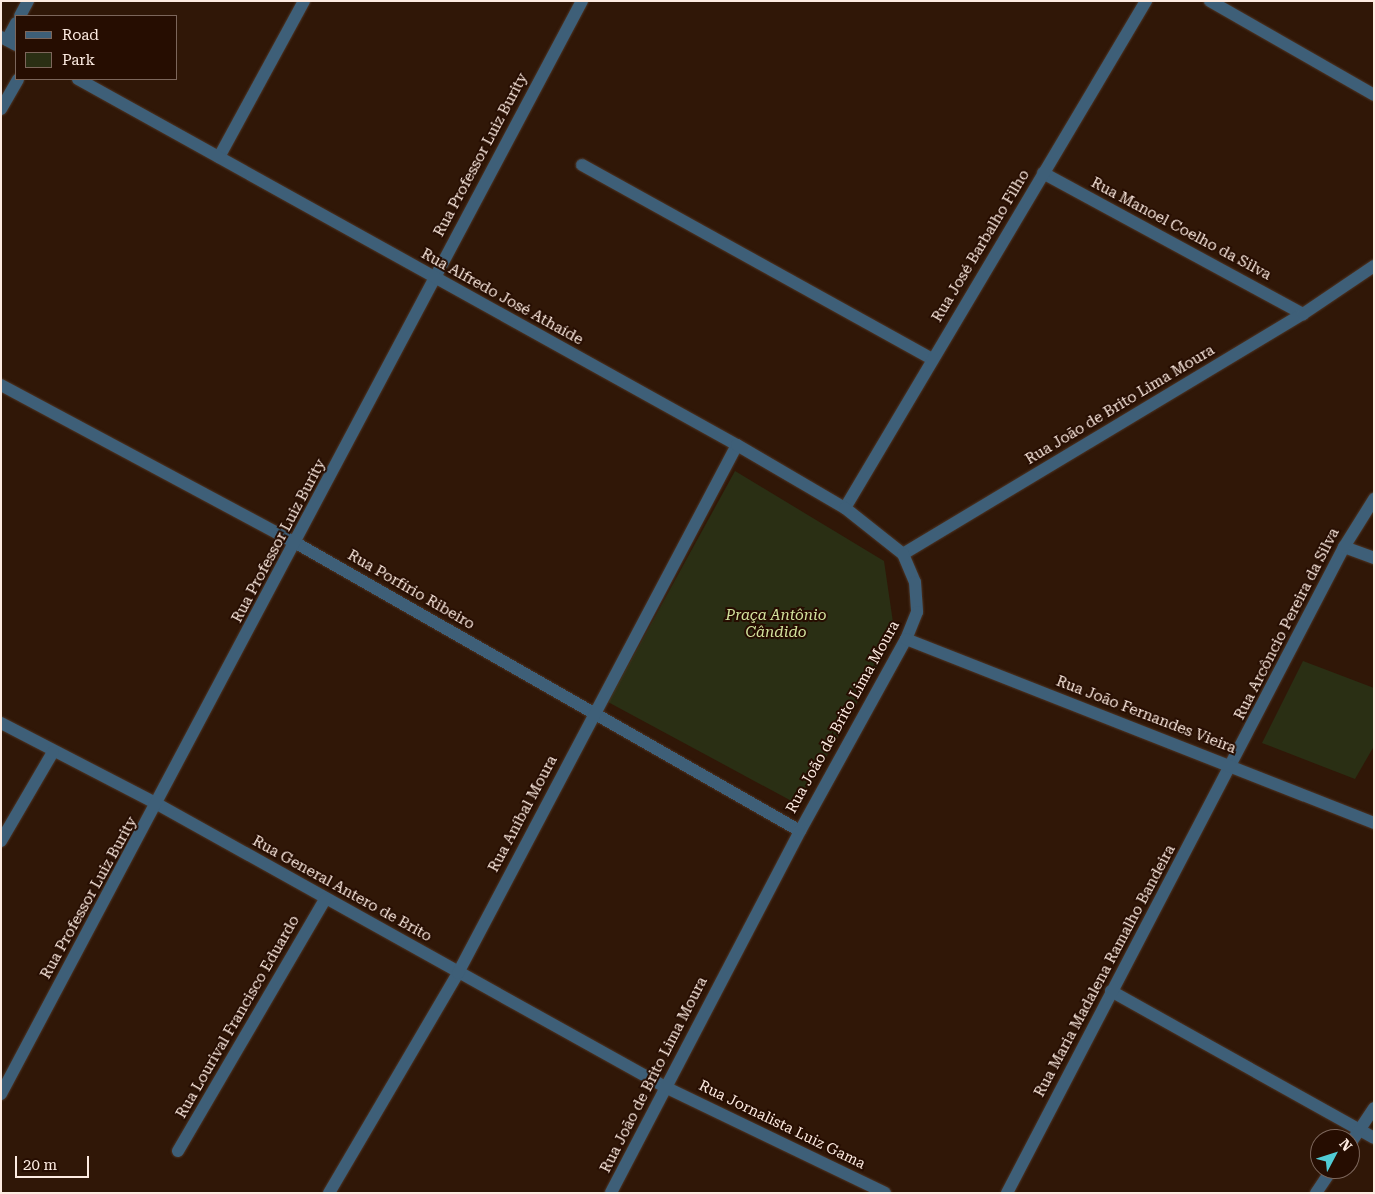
<!DOCTYPE html>
<html>
<head>
<meta charset="utf-8">
<style>
  body { margin:0 }
  #map { position:relative; width:1375px; height:1194px; overflow:hidden; background:#301707; font-family:"Roboto Serif",serif }
  div>[style] { position:absolute }
  .green>* { inset:0; background:#2a2f14 }
  .roads { filter:drop-shadow(0 0 1px #4d3526) drop-shadow(0 0 1px #4d3526) }
  .service>* { height:12px; margin:-6px; padding:0 6px; transform-origin:6px; border-radius:6px; background:#3e5f78 }
  .minor>* { height:12px; margin:-6px; padding:0 6px; transform-origin:6px; border-radius:6px; background:#3e5f78 }
  .tertiary>* { height:12px; margin:-6px; padding:0 6px; transform-origin:6px; border-radius:6px; background:#3e5f78 }
  span { translate:-50% -50%; white-space:nowrap; text-align:center; line-height:1.15; -webkit-text-stroke:4px #260d01; paint-order:stroke }
  .street-label { font-size:15px; color:#fdebe1 }
  .park-label { font-size:15px; color:#d3e39d; font-style:italic }
  .frame { position:absolute; inset:0; border:2px solid #fdebe1; pointer-events:none }
  .legend { position:absolute; left:15px; top:15px; width:162px; height:65px; box-sizing:border-box; background:#260d01; border:1px solid #7c665b; margin:0; padding:6px 9px; list-style:none; font-size:15px; color:#fdebe1 }
  .legend li { display:flex; align-items:center; gap:10px; height:25px }
  .legend b { width:25px; border:1px solid #7c665b }
  .north { position:absolute; left:1310px; top:1129px; width:50px; height:50px; box-sizing:border-box; background:#260d01; border:1px solid #7c665b; border-radius:50%; rotate:50deg; font-size:14px; font-weight:700; line-height:20px; text-align:center; color:#fdebe1 }
  .north::after { content:''; display:block; margin:auto; width:18px; height:22px; background:#51ccd5; clip-path:polygon(50% 0,100% 100%,50% 72%,0 100%) }
  .scale { position:absolute; left:15px; top:1156px; width:74px; height:22px; box-sizing:border-box; border:2px solid #fdebe1; border-top:0; padding-left:6px; font-size:15px; line-height:18px; white-space:nowrap; color:#fdebe1; -webkit-text-stroke:4px #260d01; paint-order:stroke }
</style>
</head>
<body>
<div id="map">
  <div class="green">
    <i style="clip-path:polygon(735px 471px,884px 561px,895px 636px,799px 805px,608px 702px)"></i>
    <i style="clip-path:polygon(1303px 661px,1374px 688px,1374px 746px,1355px 779px,1262px 743px)"></i>
  </div>
  <div class="roads">
    <div class="service">
      <i style="left:582px;top:165px;width:400px;rotate:29deg"></i>
    </div>
    <div class="minor">
      <i style="left:1210px;top:1px;width:189px;rotate:29.8deg"></i>
      <i style="left:20px;top:16px;width:17px;rotate:-62deg"></i>
      <i style="left:7px;top:40px;width:19px;rotate:-62deg"></i>
      <i style="left:1px;top:109px;width:34px;rotate:-60deg"></i>
      <i style="left:219px;top:157px;width:178px;rotate:-61.4deg"></i>
      <i style="left:1043px;top:173px;width:296px;rotate:28.5deg"></i>
      <i style="left:1px;top:385px;width:335px;rotate:28.2deg"></i>
      <i style="left:296px;top:543px;width:580px;rotate:29.74deg"></i>
      <i style="left:845px;top:508px;width:590px;rotate:-59.3deg"></i>
      <i style="left:1344px;top:547px;width:32px;rotate:20deg"></i>
      <i style="left:903px;top:554px;width:466px;rotate:-31deg"></i>
      <i style="left:1303px;top:314px;width:86px;rotate:-34.1deg"></i>
      <i style="left:1px;top:723px;width:178px;rotate:27.4deg"></i>
      <i style="left:159px;top:805px;width:579px;rotate:29.13deg"></i>
      <i style="left:665px;top:1087px;width:244px;rotate:25.7deg"></i>
      <i style="left:1px;top:841px;width:103px;rotate:-59.7deg"></i>
      <i style="left:1111px;top:991px;width:301px;rotate:29.2deg"></i>
      <i style="left:1px;top:1094px;width:1238px;rotate:-62.01deg"></i>
      <i style="left:1350px;top:1144px;width:43px;rotate:-56.3deg"></i>
      <i style="left:178px;top:1151px;width:292px;rotate:-59.7deg"></i>
      <i style="left:329px;top:1193px;width:255px;rotate:-59.6deg"></i>
      <i style="left:458px;top:973px;width:597px;rotate:-62.15deg"></i>
      <i style="left:1007px;top:1193px;width:729px;rotate:-62.45deg"></i>
      <i style="left:1344px;top:547px;width:57px;rotate:-58deg"></i>
      <i style="left:1316px;top:1193px;width:29px;rotate:-56deg"></i>
    </div>
    <div class="tertiary">
      <i style="left:1px;top:37px;width:17px;rotate:28deg"></i>
      <i style="left:78px;top:79px;width:754px;rotate:29.05deg"></i>
      <i style="left:737px;top:445px;width:125px;rotate:30.3deg"></i>
      <i style="left:845px;top:508px;width:74px;rotate:38.4deg"></i>
      <i style="left:903px;top:554px;width:30px;rotate:67deg"></i>
      <i style="left:915px;top:582px;width:30px;rotate:86deg"></i>
      <i style="left:917px;top:612px;width:29px;rotate:112deg"></i>
      <i style="left:906px;top:639px;width:219px;rotate:118.9deg"></i>
      <i style="left:800px;top:831px;width:408px;rotate:117.6deg"></i>
      <i style="left:906px;top:639px;width:503px;rotate:21.46deg"></i>
    </div>
  </div>
  <div class="street-label">
    <span style="left:481px;top:155px;rotate:-62deg">Rua Professor Luiz Burity</span>
    <span style="left:1181px;top:229px;rotate:28deg">Rua Manoel Coelho da Silva</span>
    <span style="left:981px;top:246px;rotate:-59deg">Rua José Barbalho Filho</span>
    <span style="left:502px;top:297px;rotate:29deg">Rua Alfredo José Athaíde</span>
    <span style="left:1120px;top:405px;rotate:-31deg">Rua João de Brito Lima Moura</span>
    <span style="left:279px;top:541px;rotate:-62deg">Rua Professor Luiz Burity</span>
    <span style="left:411px;top:590px;rotate:30deg">Rua Porfírio Ribeiro</span>
    <span style="left:1287px;top:624px;rotate:-63deg">Rua Arcôncio Pereira da Silva</span>
    <span style="left:1146px;top:715px;rotate:21deg">Rua João Fernandes Vieira</span>
    <span style="left:843px;top:717px;rotate:-61deg">Rua João de Brito Lima Moura</span>
    <span style="left:523px;top:814px;rotate:-62deg">Rua Aníbal Moura</span>
    <span style="left:342px;top:889px;rotate:29deg">Rua General Antero de Brito</span>
    <span style="left:89px;top:898px;rotate:-61deg">Rua Professor Luiz Burity</span>
    <span style="left:1105px;top:971px;rotate:-62deg">Rua Maria Madalena Ramalho Bandeira</span>
    <span style="left:238px;top:1017px;rotate:-60deg">Rua Lourival Francisco Eduardo</span>
    <span style="left:654px;top:1075px;rotate:-63deg">Rua João de Brito Lima Moura</span>
    <span style="left:782px;top:1125px;rotate:26deg">Rua Jornalista Luiz Gama</span>
  </div>
  <div class="park-label">
    <span style="left:776px;top:624px">Praça Antônio<br>Cândido</span>
  </div>
  <div class="frame"></div>
  <ul class="legend">
  <li><b style="height:6px;background:#3e5f78"></b>Road</li>
  <li><b style="height:14px;background:#2a2f14"></b>Park</li>
  </ul>
  <div class="north">N</div>
  <div class="scale">20 m</div>
</div>
</body>
</html>
